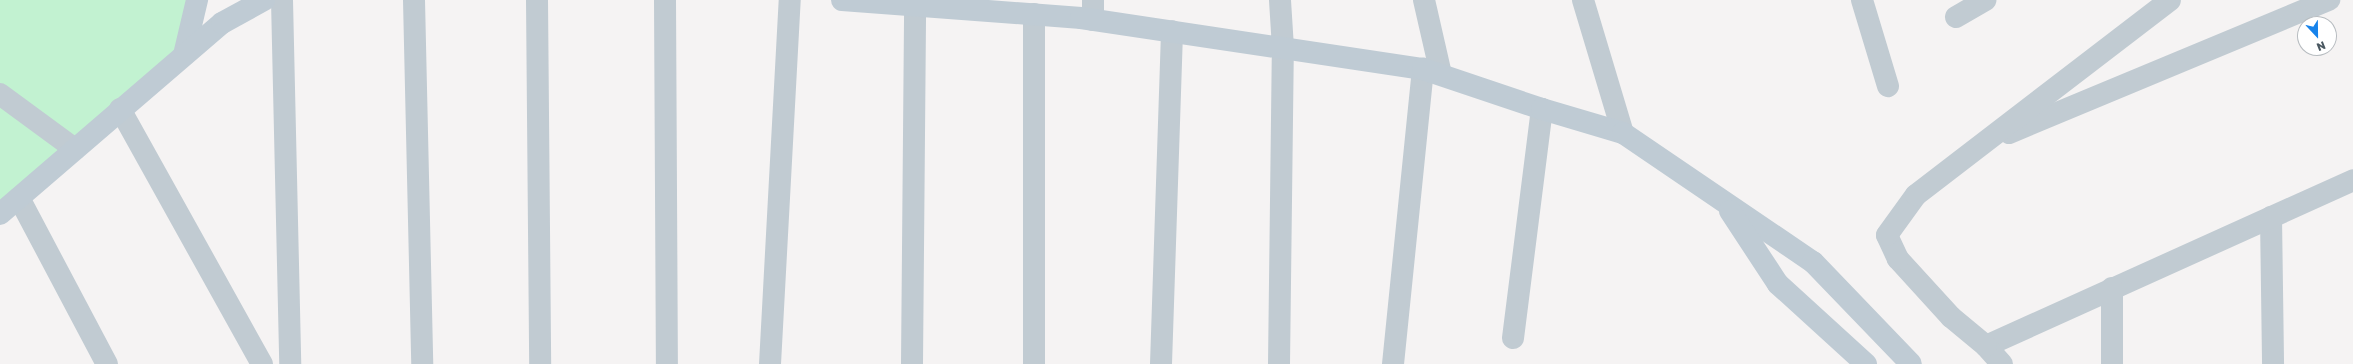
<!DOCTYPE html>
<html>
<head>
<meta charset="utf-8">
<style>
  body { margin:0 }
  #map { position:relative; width:2353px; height:364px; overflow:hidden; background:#f5f3f3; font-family:"Golos Text",sans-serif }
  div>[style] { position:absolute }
  .green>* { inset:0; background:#c2f2d1 }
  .street>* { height:22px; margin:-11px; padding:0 11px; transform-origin:11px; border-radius:11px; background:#c1cbd2 }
  .secondary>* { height:22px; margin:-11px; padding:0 11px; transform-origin:11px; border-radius:11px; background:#bfcbd4 }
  span { translate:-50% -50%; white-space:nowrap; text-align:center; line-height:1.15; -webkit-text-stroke:3px #fff; paint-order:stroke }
  .north { position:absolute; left:2297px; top:16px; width:40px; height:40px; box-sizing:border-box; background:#fff; border:1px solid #b7bcc0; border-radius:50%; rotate:158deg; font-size:11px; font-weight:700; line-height:16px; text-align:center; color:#4a5861 }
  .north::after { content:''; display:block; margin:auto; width:14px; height:18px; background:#1783eb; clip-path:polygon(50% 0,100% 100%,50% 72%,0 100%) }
</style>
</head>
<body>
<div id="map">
  <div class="green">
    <i style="clip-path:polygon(0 0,195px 0,183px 55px,0 213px)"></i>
  </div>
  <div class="street">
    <i style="left:282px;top:0;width:364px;rotate:88.7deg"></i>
    <i style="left:414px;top:0;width:364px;rotate:88.7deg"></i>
    <i style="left:537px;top:0;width:364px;rotate:89.5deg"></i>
    <i style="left:665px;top:0;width:364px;rotate:89.7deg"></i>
    <i style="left:1093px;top:0;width:20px;rotate:90deg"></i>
    <i style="left:1424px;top:0;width:76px;rotate:77.1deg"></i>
    <i style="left:1583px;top:0;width:139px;rotate:73.3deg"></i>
    <i style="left:1862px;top:0;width:90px;rotate:73.2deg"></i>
    <i style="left:1034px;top:14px;width:350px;rotate:90deg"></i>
    <i style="left:1956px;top:17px;width:34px;rotate:-30deg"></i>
    <i style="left:0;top:94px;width:93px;rotate:36.3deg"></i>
    <i style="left:120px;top:109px;width:292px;rotate:60.9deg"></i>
    <i style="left:2009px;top:133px;width:347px;rotate:-22.6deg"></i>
    <i style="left:19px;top:198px;width:188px;rotate:62.1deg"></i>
    <i style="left:2271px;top:217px;width:147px;rotate:89.2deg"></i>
    <i style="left:1513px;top:338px;width:231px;rotate:-82.8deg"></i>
    <i style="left:1986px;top:346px;width:403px;rotate:-24.3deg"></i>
    <i style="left:770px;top:364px;width:365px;rotate:-86.9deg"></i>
    <i style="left:912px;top:364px;width:358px;rotate:-89.5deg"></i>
    <i style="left:1161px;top:364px;width:333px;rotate:-88.1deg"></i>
    <i style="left:1279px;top:364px;width:316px;rotate:-89.3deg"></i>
    <i style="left:1283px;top:48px;width:48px;rotate:-93.6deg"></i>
    <i style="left:1393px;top:364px;width:297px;rotate:-84.2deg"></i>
    <i style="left:2002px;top:364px;width:24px;rotate:-132deg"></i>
    <i style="left:1986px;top:346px;width:45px;rotate:-140.4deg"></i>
    <i style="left:1951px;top:317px;width:79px;rotate:-132.4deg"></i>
    <i style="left:1898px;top:259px;width:26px;rotate:-115deg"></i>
    <i style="left:1887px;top:235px;width:49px;rotate:-54.1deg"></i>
    <i style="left:1916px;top:195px;width:320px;rotate:-37.5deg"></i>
    <i style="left:2112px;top:364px;width:76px;rotate:-90deg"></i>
  </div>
  <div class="secondary">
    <i style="left:842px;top:0;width:240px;rotate:4.3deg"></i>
    <i style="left:1081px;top:18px;width:346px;rotate:8.5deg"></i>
    <i style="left:1423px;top:69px;width:126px;rotate:18.6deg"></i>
    <i style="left:1542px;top:109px;width:84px;rotate:16.5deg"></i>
    <i style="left:1623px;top:133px;width:230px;rotate:34.2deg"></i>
    <i style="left:1813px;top:262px;width:141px;rotate:46.1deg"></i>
    <i style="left:184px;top:55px;width:57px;rotate:-76.7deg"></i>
    <i style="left:1730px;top:211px;width:87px;rotate:56.7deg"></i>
    <i style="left:1778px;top:284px;width:119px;rotate:42.3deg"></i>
    <i style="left:0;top:214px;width:293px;rotate:-40.7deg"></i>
    <i style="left:222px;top:23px;width:48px;rotate:-28.7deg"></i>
  </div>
  <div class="north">N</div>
</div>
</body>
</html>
